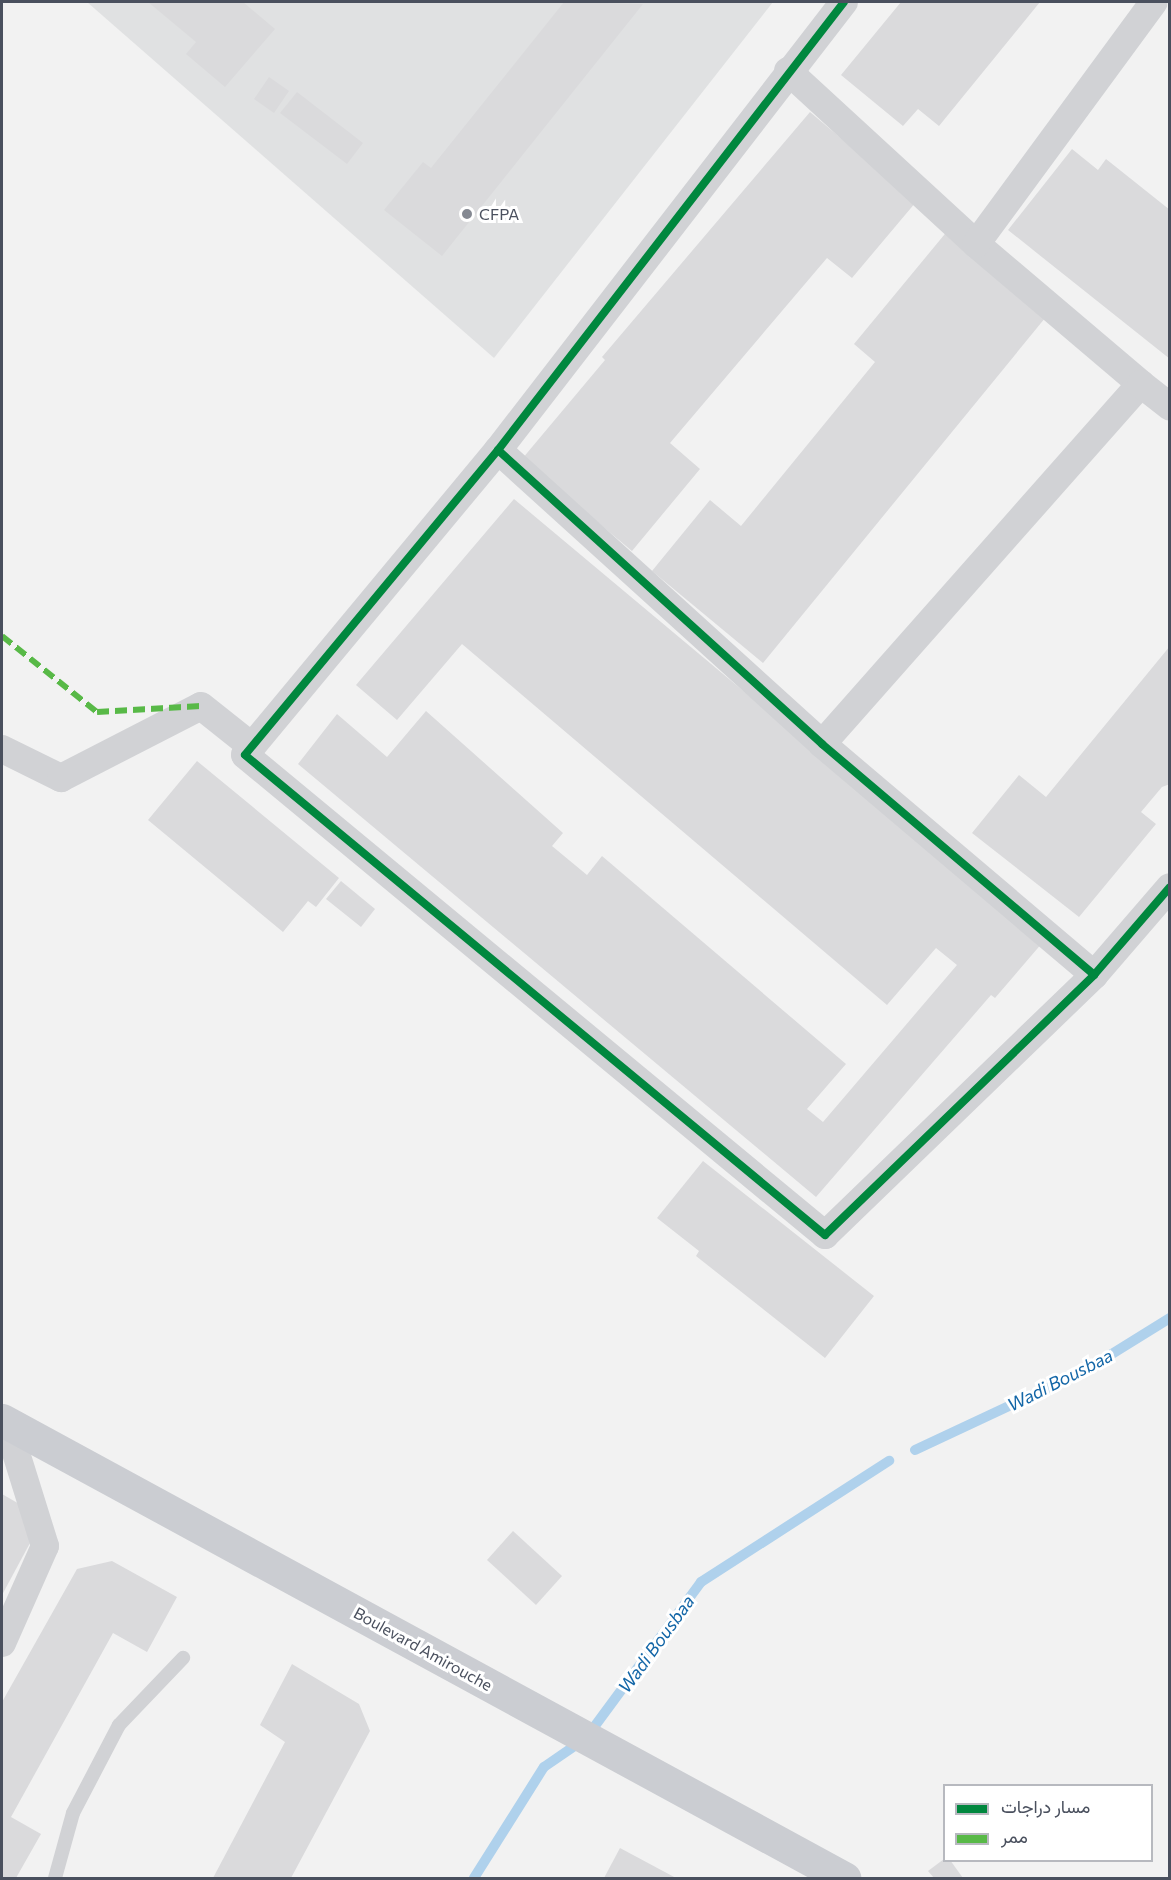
<!DOCTYPE html>
<html>
<head>
<meta charset="utf-8">
<style>
  body { margin:0 }
  #map { position:relative; width:1171px; height:1880px; overflow:hidden; background:#f2f2f2; font-family:Commissioner,Vazirmatn,sans-serif }
  div>[style] { position:absolute }
  .education>* { inset:0; background:#e0e1e2 }
  .stream>* { height:10px; margin:-5px; padding:0 5px; transform-origin:5px; border-radius:5px; background:#afd1ec }
  .building>* { inset:0; background:#dadadc }
  .lane>* { height:14px; margin:-7px; padding:0 7px; transform-origin:7px; border-radius:7px; background:#d1d2d5 }
  .street>* { height:28px; margin:-14px; padding:0 14px; transform-origin:14px; border-radius:14px; background:#d1d2d5 }
  .primary>* { height:33px; margin:-16.5px; padding:0 16.5px; transform-origin:16.5px; border-radius:16.5px; background:#cbcdd2 }
  .quiet>* { height:6px; margin-top:-3px; transform-origin:0; background:repeating-linear-gradient(90deg,#58b947 0 12px,transparent 0 18px) }
  .cycleway>* { height:8px; margin:-4px; padding:0 4px; transform-origin:4px; border-radius:4px; background:#00873e }
  .dots>* { width:16px; height:16px; translate:-50% -50%; box-sizing:border-box; border:3px solid #fff; border-radius:50% }
  span { translate:-50% -50%; white-space:nowrap; text-align:center; line-height:1.15; -webkit-text-stroke:6px #fff; paint-order:stroke }
  .poi-label { font-size:16px; color:#4a505e }
  .left { translate:0 -50%; text-align:left }
  .street-label { font-size:16px; color:#4a505e }
  .water-label { font-size:18px; color:#1366a7; font-style:italic }
  .frame { position:absolute; inset:0; border:3px solid #4a505e; pointer-events:none }
  .legend { position:absolute; left:943px; top:1784px; width:210px; height:78px; box-sizing:border-box; background:#fff; border:2px solid #b7b9bf; margin:0; padding:8px 10px; list-style:none; font-size:18px; color:#4a505e }
  .legend li { display:flex; align-items:center; gap:12px; height:30px }
  .legend b { width:30px; border:2px solid #b7b9bf }
</style>
</head>
<body>
<div id="map">
  <div class="education">
    <i style="clip-path:polygon(87px 2px,773px 2px,494px 358px)"></i>
  </div>
  <div class="stream">
    <i style="left:915px;top:1450px;width:189px;rotate:-25.1deg"></i>
    <i style="left:1086px;top:1370px;width:99px;rotate:-31.8deg"></i>
    <i style="left:474px;top:1878px;width:131px;rotate:-57.8deg"></i>
    <i style="left:544px;top:1767px;width:51px;rotate:-34.6deg"></i>
    <i style="left:586px;top:1738px;width:194px;rotate:-53.6deg"></i>
    <i style="left:701px;top:1582px;width:224px;rotate:-32.8deg"></i>
  </div>
  <div class="building">
    <i style="clip-path:polygon(148px 2px,243px 2px,275px 29px,225px 87px,186px 54px,196px 42px)"></i>
    <i style="clip-path:polygon(564px 2px,643px 4px,442px 256px,384px 210px,423px 162px,431px 168px)"></i>
    <i style="clip-path:polygon(901px 2px,1040px 2px,939px 126px,918px 109px,903px 126px,841px 75px)"></i>
    <i style="clip-path:polygon(269px 77px,289px 91px,274px 113px,254px 99px)"></i>
    <i style="clip-path:polygon(297px 92px,363px 143px,347px 164px,280px 113px)"></i>
    <i style="clip-path:polygon(810px 112px,916px 202px,852px 278px,827px 258px,670px 443px,700px 469px,632px 551px,522px 459px,605px 360px,602px 357px)"></i>
    <i style="clip-path:polygon(1072px 149px,1098px 170px,1106px 159px,1170px 210px,1170px 359px,1008px 230px)"></i>
    <i style="clip-path:polygon(949px 229px,1050px 312px,763px 663px,652px 571px,710px 500px,741px 526px,875px 362px,854px 344px)"></i>
    <i style="clip-path:polygon(514px 499px,1043px 942px,995px 998px,991px 995px,816px 1197px,298px 764px,337px 714px,387px 757px,426px 711px,563px 833px,552px 846px,587px 875px,602px 856px,846px 1064px,807px 1109px,823px 1122px,957px 965px,936px 948px,887px 1005px,462px 644px,397px 720px,356px 685px)"></i>
    <i style="clip-path:polygon(1170px 646px,1170px 784px,1162px 787px,1141px 812px,1156px 824px,1079px 917px,972px 833px,1019px 775px,1046px 797px)"></i>
    <i style="clip-path:polygon(197px 761px,339px 878px,316px 907px,308px 901px,283px 932px,148px 820px)"></i>
    <i style="clip-path:polygon(341px 881px,375px 909px,361px 927px,326px 899px)"></i>
    <i style="clip-path:polygon(703px 1161px,874px 1296px,825px 1358px,696px 1256px,699px 1251px,657px 1218px)"></i>
    <i style="clip-path:polygon(2px 1494px,21px 1505px,30px 1543px,2px 1595px)"></i>
    <i style="clip-path:polygon(513px 1531px,562px 1576px,536px 1605px,487px 1560px)"></i>
    <i style="clip-path:polygon(112px 1561px,177px 1597px,147px 1652px,113px 1633px,11px 1817px,41px 1834px,16px 1878px,2px 1878px,2px 1702px,77px 1569px)"></i>
    <i style="clip-path:polygon(292px 1664px,359px 1704px,370px 1731px,291px 1878px,213px 1878px,285px 1742px,260px 1725px)"></i>
    <i style="clip-path:polygon(620px 1848px,676px 1878px,604px 1878px)"></i>
    <i style="clip-path:polygon(944px 1859px,950px 1860px,963px 1878px,934px 1878px,928px 1871px)"></i>
  </div>
  <div class="lane">
    <i style="left:55px;top:1878px;width:67px;rotate:-74.5deg"></i>
    <i style="left:73px;top:1813px;width:99px;rotate:-62.4deg"></i>
    <i style="left:119px;top:1725px;width:93px;rotate:-46.3deg"></i>
  </div>
  <div class="street">
    <i style="left:844px;top:2px;width:566px;rotate:127.68deg"></i>
    <i style="left:498px;top:450px;width:396px;rotate:129.7deg"></i>
    <i style="left:245px;top:755px;width:753px;rotate:39.61deg"></i>
    <i style="left:825px;top:1235px;width:374px;rotate:-44deg"></i>
    <i style="left:1094px;top:975px;width:116px;rotate:-49.2deg"></i>
    <i style="left:788px;top:71px;width:255px;rotate:42.6deg"></i>
    <i style="left:976px;top:244px;width:216px;rotate:40.3deg"></i>
    <i style="left:976px;top:244px;width:300px;rotate:-53.7deg"></i>
    <i style="left:498px;top:450px;width:438px;rotate:42.2deg"></i>
    <i style="left:822px;top:744px;width:357px;rotate:40.3deg"></i>
    <i style="left:822px;top:744px;width:481px;rotate:-48.5deg"></i>
    <i style="left:1141px;top:384px;width:37px;rotate:38deg"></i>
    <i style="left:2px;top:749px;width:66px;rotate:26.2deg"></i>
    <i style="left:61px;top:778px;width:157px;rotate:-27.2deg"></i>
    <i style="left:201px;top:706px;width:63px;rotate:38.5deg"></i>
    <i style="left:2px;top:1643px;width:106px;rotate:-66.1deg"></i>
    <i style="left:45px;top:1546px;width:128px;rotate:-107.3deg"></i>
  </div>
  <div class="primary">
    <i style="left:2px;top:1420px;width:959px;rotate:28.54deg"></i>
  </div>
  <div class="quiet">
    <i style="left:2px;top:636px;width:122px;rotate:38.7deg"></i>
    <i style="left:97px;top:712px;width:104px;rotate:-3.3deg"></i>
  </div>
  <div class="cycleway">
    <i style="left:844px;top:2px;width:566px;rotate:127.68deg"></i>
    <i style="left:498px;top:450px;width:396px;rotate:129.7deg"></i>
    <i style="left:245px;top:755px;width:753px;rotate:39.61deg"></i>
    <i style="left:825px;top:1235px;width:374px;rotate:-44deg"></i>
    <i style="left:1094px;top:975px;width:116px;rotate:-49.2deg"></i>
    <i style="left:498px;top:450px;width:438px;rotate:42.2deg"></i>
    <i style="left:822px;top:744px;width:357px;rotate:40.3deg"></i>
  </div>
  <div class="dots">
    <i style="left:467px;top:214px;background:#858992"></i>
  </div>
  <div class="poi-label">
    <span class="left" style="left:479px;top:214px">CFPA</span>
  </div>
  <div class="street-label">
    <span style="left:423px;top:1649px;rotate:29deg">Boulevard Amirouche</span>
  </div>
  <div class="water-label">
    <span style="left:1060px;top:1380px;rotate:-27deg">Wadi Bousbaa</span>
    <span style="left:656px;top:1644px;rotate:-54deg">Wadi Bousbaa</span>
  </div>
  <div class="frame"></div>
  <ul class="legend">
  <li><b style="height:8px;background:#00873e"></b>مسار دراجات</li>
  <li><b style="height:8px;background:#58b947"></b>ممر</li>
  </ul>
</div>
</body>
</html>
